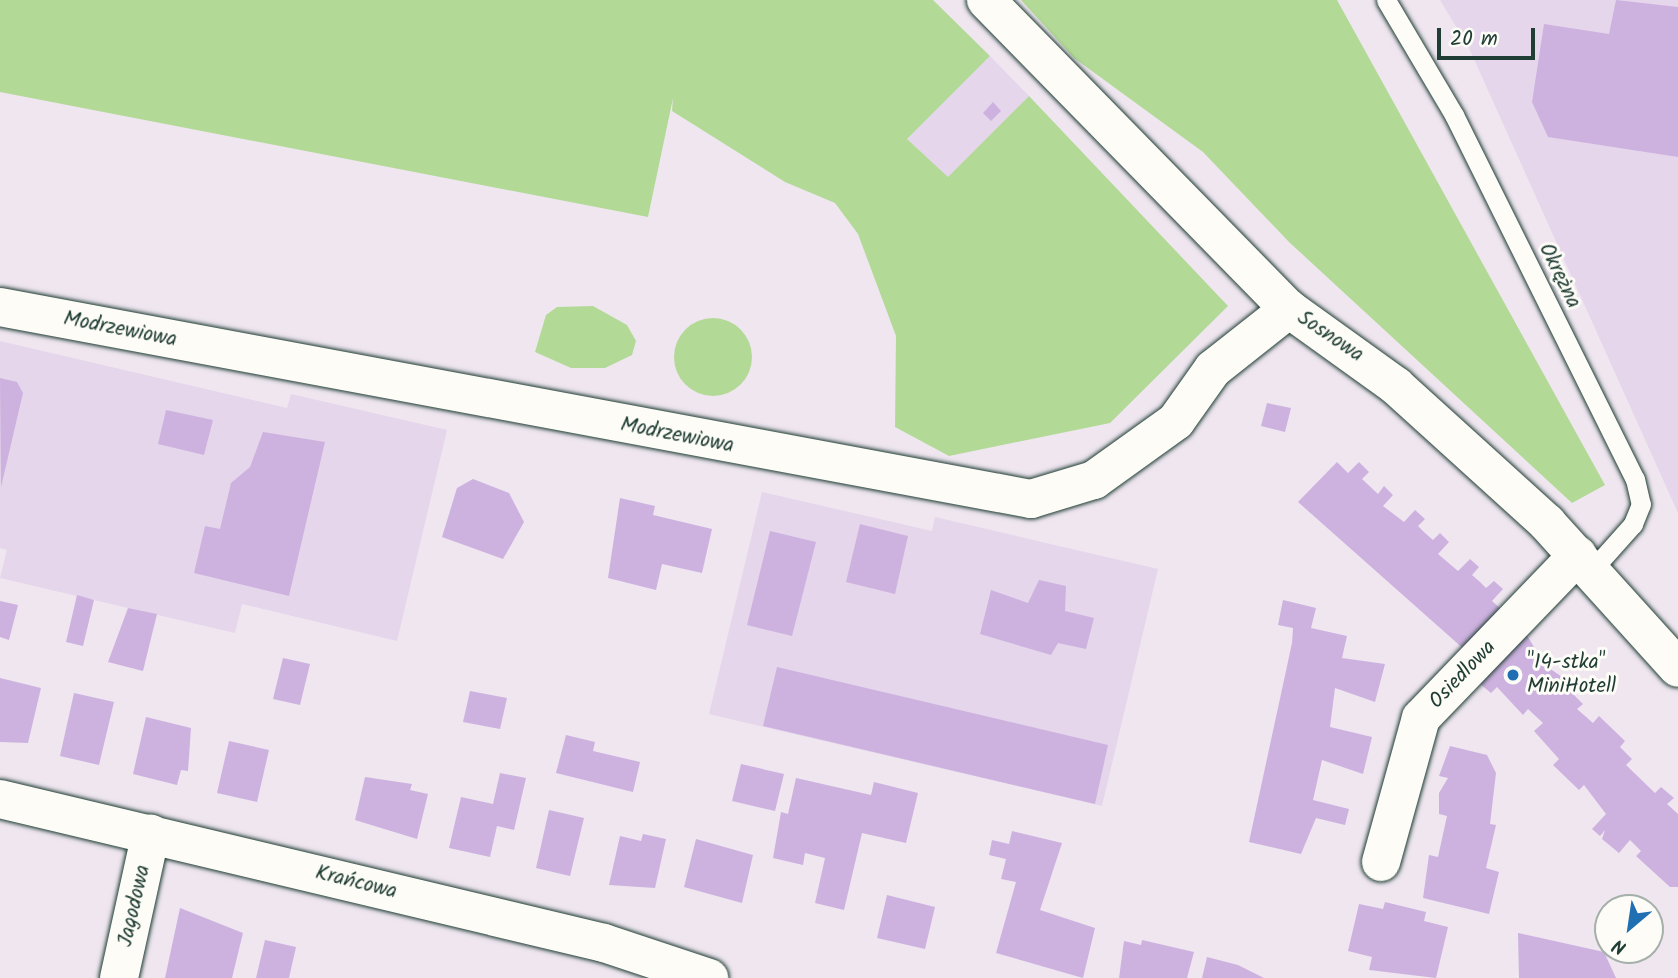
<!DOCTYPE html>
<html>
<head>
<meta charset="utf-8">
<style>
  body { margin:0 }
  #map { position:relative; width:1678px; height:978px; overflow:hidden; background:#efe6f0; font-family:Kalam,sans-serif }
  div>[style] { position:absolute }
  .built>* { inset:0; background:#e5d6eb }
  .green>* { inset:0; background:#b2da96 }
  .round { border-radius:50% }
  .building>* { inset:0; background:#cdb2e0 }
  .roads { filter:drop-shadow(0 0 2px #1f3d34) drop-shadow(0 0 2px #1f3d34) }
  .lane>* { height:19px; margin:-9.5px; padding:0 9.5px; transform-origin:9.5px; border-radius:9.5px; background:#fdfcf7 }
  .street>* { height:38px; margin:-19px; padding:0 19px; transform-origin:19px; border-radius:19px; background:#fdfcf7 }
  .secondary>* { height:38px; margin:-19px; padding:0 19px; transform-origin:19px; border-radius:19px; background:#fdfcf7 }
  .dots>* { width:19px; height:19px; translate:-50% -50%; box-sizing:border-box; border:4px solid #fdfcf7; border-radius:50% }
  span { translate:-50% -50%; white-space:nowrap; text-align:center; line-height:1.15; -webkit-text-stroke:6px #fdfcf7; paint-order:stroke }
  .street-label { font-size:21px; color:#1f3d34 }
  .poi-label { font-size:21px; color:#1f3d34 }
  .left { translate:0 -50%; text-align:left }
  .north { position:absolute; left:1594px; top:894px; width:70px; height:70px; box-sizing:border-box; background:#fdfcf7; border:2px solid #a4b0a9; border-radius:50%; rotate:209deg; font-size:19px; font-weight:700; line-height:28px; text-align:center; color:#1f3d34 }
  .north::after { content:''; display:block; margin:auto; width:24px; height:32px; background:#1f6fb2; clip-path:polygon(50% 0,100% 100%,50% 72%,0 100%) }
  .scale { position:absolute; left:1437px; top:28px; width:98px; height:32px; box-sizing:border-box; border:4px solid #1f3d34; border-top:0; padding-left:9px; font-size:21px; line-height:24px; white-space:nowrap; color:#1f3d34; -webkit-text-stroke:5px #fdfcf7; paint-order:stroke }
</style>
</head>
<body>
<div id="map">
  <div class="built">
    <i style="clip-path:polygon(1440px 0,1678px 0,1678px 513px,1469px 48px)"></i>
    <i style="clip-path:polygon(990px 56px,1029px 96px,948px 178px,907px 139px)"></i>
    <i style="clip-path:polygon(0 341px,287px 408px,291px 394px,447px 430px,397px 641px,242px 604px,235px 633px,0 578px,7px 550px,0 548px)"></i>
    <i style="clip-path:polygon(762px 492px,932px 531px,935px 517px,1158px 569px,1102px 806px,709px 714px)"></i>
  </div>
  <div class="green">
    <i style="clip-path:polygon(0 0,933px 0,990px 56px,907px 139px,948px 177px,1029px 96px,1228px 306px,1110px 423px,949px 456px,895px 427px,896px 336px,858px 234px,835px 203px,785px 182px,672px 111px,673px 98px,648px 217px,0 92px)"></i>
    <i style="clip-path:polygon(1021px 0,1337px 0,1605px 485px,1572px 503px,1289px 242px,1203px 152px,1074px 58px)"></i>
    <i style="clip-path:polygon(593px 306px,627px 325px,636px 341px,632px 355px,605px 368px,571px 368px,535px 352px,546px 315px,557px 307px)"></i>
    <i class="round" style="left:674px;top:318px;width:78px;height:78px"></i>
  </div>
  <div class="building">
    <i style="clip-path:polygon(1616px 0,1678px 7px,1678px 157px,1548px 137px,1532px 102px,1544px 24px,1609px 34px)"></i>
    <i style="clip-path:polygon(993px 102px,1001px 111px,991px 121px,983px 113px)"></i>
    <i style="clip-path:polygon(0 378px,17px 382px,23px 393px,1px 487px)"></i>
    <i style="clip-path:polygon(1267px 403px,1291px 408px,1285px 432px,1261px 426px)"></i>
    <i style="clip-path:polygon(166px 410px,213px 420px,204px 455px,158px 444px)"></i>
    <i style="clip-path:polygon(263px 432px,325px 442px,289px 596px,194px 573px,205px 526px,220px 529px,231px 483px,250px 467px)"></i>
    <i style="clip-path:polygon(1337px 462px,1348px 473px,1359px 462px,1369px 472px,1362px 479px,1378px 494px,1384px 486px,1393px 495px,1383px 506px,1404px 522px,1415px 510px,1425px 519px,1418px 526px,1425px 533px,1433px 540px,1440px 533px,1449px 542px,1438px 554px,1458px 571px,1470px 559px,1479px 567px,1472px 575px,1480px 582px,1486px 588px,1494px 581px,1503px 589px,1492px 601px,1503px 611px,1466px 651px,1298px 502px)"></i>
    <i style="clip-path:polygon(473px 479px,509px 493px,524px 522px,503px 559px,442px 537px,457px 488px)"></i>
    <i style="clip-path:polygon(620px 498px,655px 506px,653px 515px,712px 529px,702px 573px,662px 564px,656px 590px,608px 578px)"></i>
    <i style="clip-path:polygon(860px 524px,908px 536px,895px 594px,846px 582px)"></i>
    <i style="clip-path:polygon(770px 531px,816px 542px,792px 636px,747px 625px)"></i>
    <i style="clip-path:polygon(1039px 580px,1066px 586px,1065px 611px,1094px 618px,1086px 649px,1058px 643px,1051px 655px,980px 634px,991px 590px,1028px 603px)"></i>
    <i style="clip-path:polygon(77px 595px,94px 600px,83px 646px,66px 642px)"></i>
    <i style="clip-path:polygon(1283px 600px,1316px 608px,1311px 628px,1347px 636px,1342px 658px,1385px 664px,1375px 702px,1335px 688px,1330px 727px,1372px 737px,1363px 774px,1322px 760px,1313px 800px,1349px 809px,1345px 825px,1316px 818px,1301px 854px,1249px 842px,1292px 643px,1293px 628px,1278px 625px)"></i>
    <i style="clip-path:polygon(0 601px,18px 605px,9px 640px,0 637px)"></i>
    <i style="clip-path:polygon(128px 608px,157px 614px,143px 671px,108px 662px)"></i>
    <i style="clip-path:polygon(1526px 634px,1546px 666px,1577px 687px,1571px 692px,1583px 704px,1577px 709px,1593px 723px,1599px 716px,1625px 741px,1620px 747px,1632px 759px,1626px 765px,1655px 793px,1661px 787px,1674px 798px,1667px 804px,1678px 814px,1678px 887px,1670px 887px,1636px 856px,1641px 851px,1630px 840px,1619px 853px,1602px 839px,1605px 830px,1600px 836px,1592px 829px,1606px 814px,1584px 785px,1579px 790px,1553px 765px,1559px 759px,1534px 731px,1543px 723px,1528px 709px,1523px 715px,1497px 687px,1491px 693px,1480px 684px)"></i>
    <i style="clip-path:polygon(283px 658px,310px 664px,300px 705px,273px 699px)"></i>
    <i style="clip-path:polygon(777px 667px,1108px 745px,1095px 804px,763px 726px)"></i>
    <i style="clip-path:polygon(0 678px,41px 688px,28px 743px,0 742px)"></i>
    <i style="clip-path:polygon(470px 691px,507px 698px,500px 729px,463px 722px)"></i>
    <i style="clip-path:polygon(74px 693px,114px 702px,99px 765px,60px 756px)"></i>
    <i style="clip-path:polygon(146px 717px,191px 728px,188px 771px,181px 770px,177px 785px,133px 774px)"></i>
    <i style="clip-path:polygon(566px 735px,595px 742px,593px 751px,640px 762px,633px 792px,556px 773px)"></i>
    <i style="clip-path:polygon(229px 741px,269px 750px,257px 802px,217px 793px)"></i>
    <i style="clip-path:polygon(1450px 746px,1487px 755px,1496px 773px,1490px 824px,1496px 825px,1486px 868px,1499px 872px,1489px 914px,1423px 898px,1429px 855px,1438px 857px,1447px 816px,1439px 814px,1439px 793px,1448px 778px,1439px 776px)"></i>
    <i style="clip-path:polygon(741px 764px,784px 774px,775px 811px,732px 801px)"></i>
    <i style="clip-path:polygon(500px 773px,526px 778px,514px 830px,497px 826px,490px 857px,449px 848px,461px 797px,493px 804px)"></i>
    <i style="clip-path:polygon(365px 777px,412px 784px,410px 790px,428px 794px,417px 839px,355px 820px)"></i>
    <i style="clip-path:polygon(796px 778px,871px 795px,874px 782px,918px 793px,906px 843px,862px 833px,844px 910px,815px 903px,825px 858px,805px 853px,803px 865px,773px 858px,781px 812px,788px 814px)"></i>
    <i style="clip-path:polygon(549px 810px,584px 818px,570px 876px,536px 868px)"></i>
    <i style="clip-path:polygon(1012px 831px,1062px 843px,1040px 910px,1095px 928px,1083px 978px,996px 953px,1016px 882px,1001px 879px,1006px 859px,989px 855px,992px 840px,1009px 844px)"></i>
    <i style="clip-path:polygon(643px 834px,666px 839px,655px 888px,609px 885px,620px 836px,641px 841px)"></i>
    <i style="clip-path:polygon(696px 839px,753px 855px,742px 903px,684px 887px)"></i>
    <i style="clip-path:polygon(887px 895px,935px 907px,925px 949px,877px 938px)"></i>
    <i style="clip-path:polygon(1385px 902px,1426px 912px,1424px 921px,1448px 927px,1436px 978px,1369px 970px,1372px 957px,1348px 951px,1359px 904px,1383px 909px)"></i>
    <i style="clip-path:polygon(180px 908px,243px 933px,232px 978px,165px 978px)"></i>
    <i style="clip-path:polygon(1518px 933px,1604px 952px,1616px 978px,1519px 978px)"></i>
    <i style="clip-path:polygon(265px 940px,296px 947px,289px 978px,256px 978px)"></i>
    <i style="clip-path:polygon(1142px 940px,1194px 952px,1187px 978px,1119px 978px,1124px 941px,1141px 945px)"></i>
    <i style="clip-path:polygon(1207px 957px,1238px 965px,1264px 978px,1202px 978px)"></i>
  </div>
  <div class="roads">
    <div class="lane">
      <i style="left:1386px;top:0;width:134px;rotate:59.4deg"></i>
      <i style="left:1454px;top:115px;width:407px;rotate:63.6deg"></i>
      <i style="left:1635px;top:479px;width:26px;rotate:77deg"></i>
      <i style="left:1641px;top:504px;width:22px;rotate:112deg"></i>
      <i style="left:1633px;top:524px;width:62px;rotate:131.7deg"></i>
    </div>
    <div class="street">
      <i style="left:0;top:307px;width:1049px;rotate:10.55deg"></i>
      <i style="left:1031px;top:499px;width:66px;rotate:-16.8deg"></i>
      <i style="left:1094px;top:480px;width:101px;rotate:-35.7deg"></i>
      <i style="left:1176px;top:421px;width:64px;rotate:-54.6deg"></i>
      <i style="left:1213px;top:369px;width:97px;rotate:-38.3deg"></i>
      <i style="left:0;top:799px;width:621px;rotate:13.41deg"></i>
      <i style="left:604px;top:943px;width:111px;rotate:18.4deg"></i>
      <i style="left:1381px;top:862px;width:149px;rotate:-74.5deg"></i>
      <i style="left:1421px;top:718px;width:226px;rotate:-46.1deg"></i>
      <i style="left:119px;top:978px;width:148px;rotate:-77.6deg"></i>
    </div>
    <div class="secondary">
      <i style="left:986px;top:0;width:433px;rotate:45.6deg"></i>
      <i style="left:1289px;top:309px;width:132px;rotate:35.7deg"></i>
      <i style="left:1396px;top:386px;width:204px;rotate:42.2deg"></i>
      <i style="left:1547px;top:523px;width:195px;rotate:47.9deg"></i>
    </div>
  </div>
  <div class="dots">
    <i style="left:1513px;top:675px;background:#1f6fb2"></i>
  </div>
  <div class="street-label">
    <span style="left:1559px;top:276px;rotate:64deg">Okrężna</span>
    <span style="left:120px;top:330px;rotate:11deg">Modrzewiowa</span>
    <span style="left:1330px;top:337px;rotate:34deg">Sosnowa</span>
    <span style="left:677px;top:436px;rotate:11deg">Modrzewiowa</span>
    <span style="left:1463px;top:675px;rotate:-46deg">Osiedlowa</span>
    <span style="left:356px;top:883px;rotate:14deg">Krańcowa</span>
    <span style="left:135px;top:906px;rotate:-77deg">Jagodowa</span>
  </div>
  <div class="poi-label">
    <span class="left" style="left:1527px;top:675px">"14-stka"<br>MiniHotell</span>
  </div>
  <div class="north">N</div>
  <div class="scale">20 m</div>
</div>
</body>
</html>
